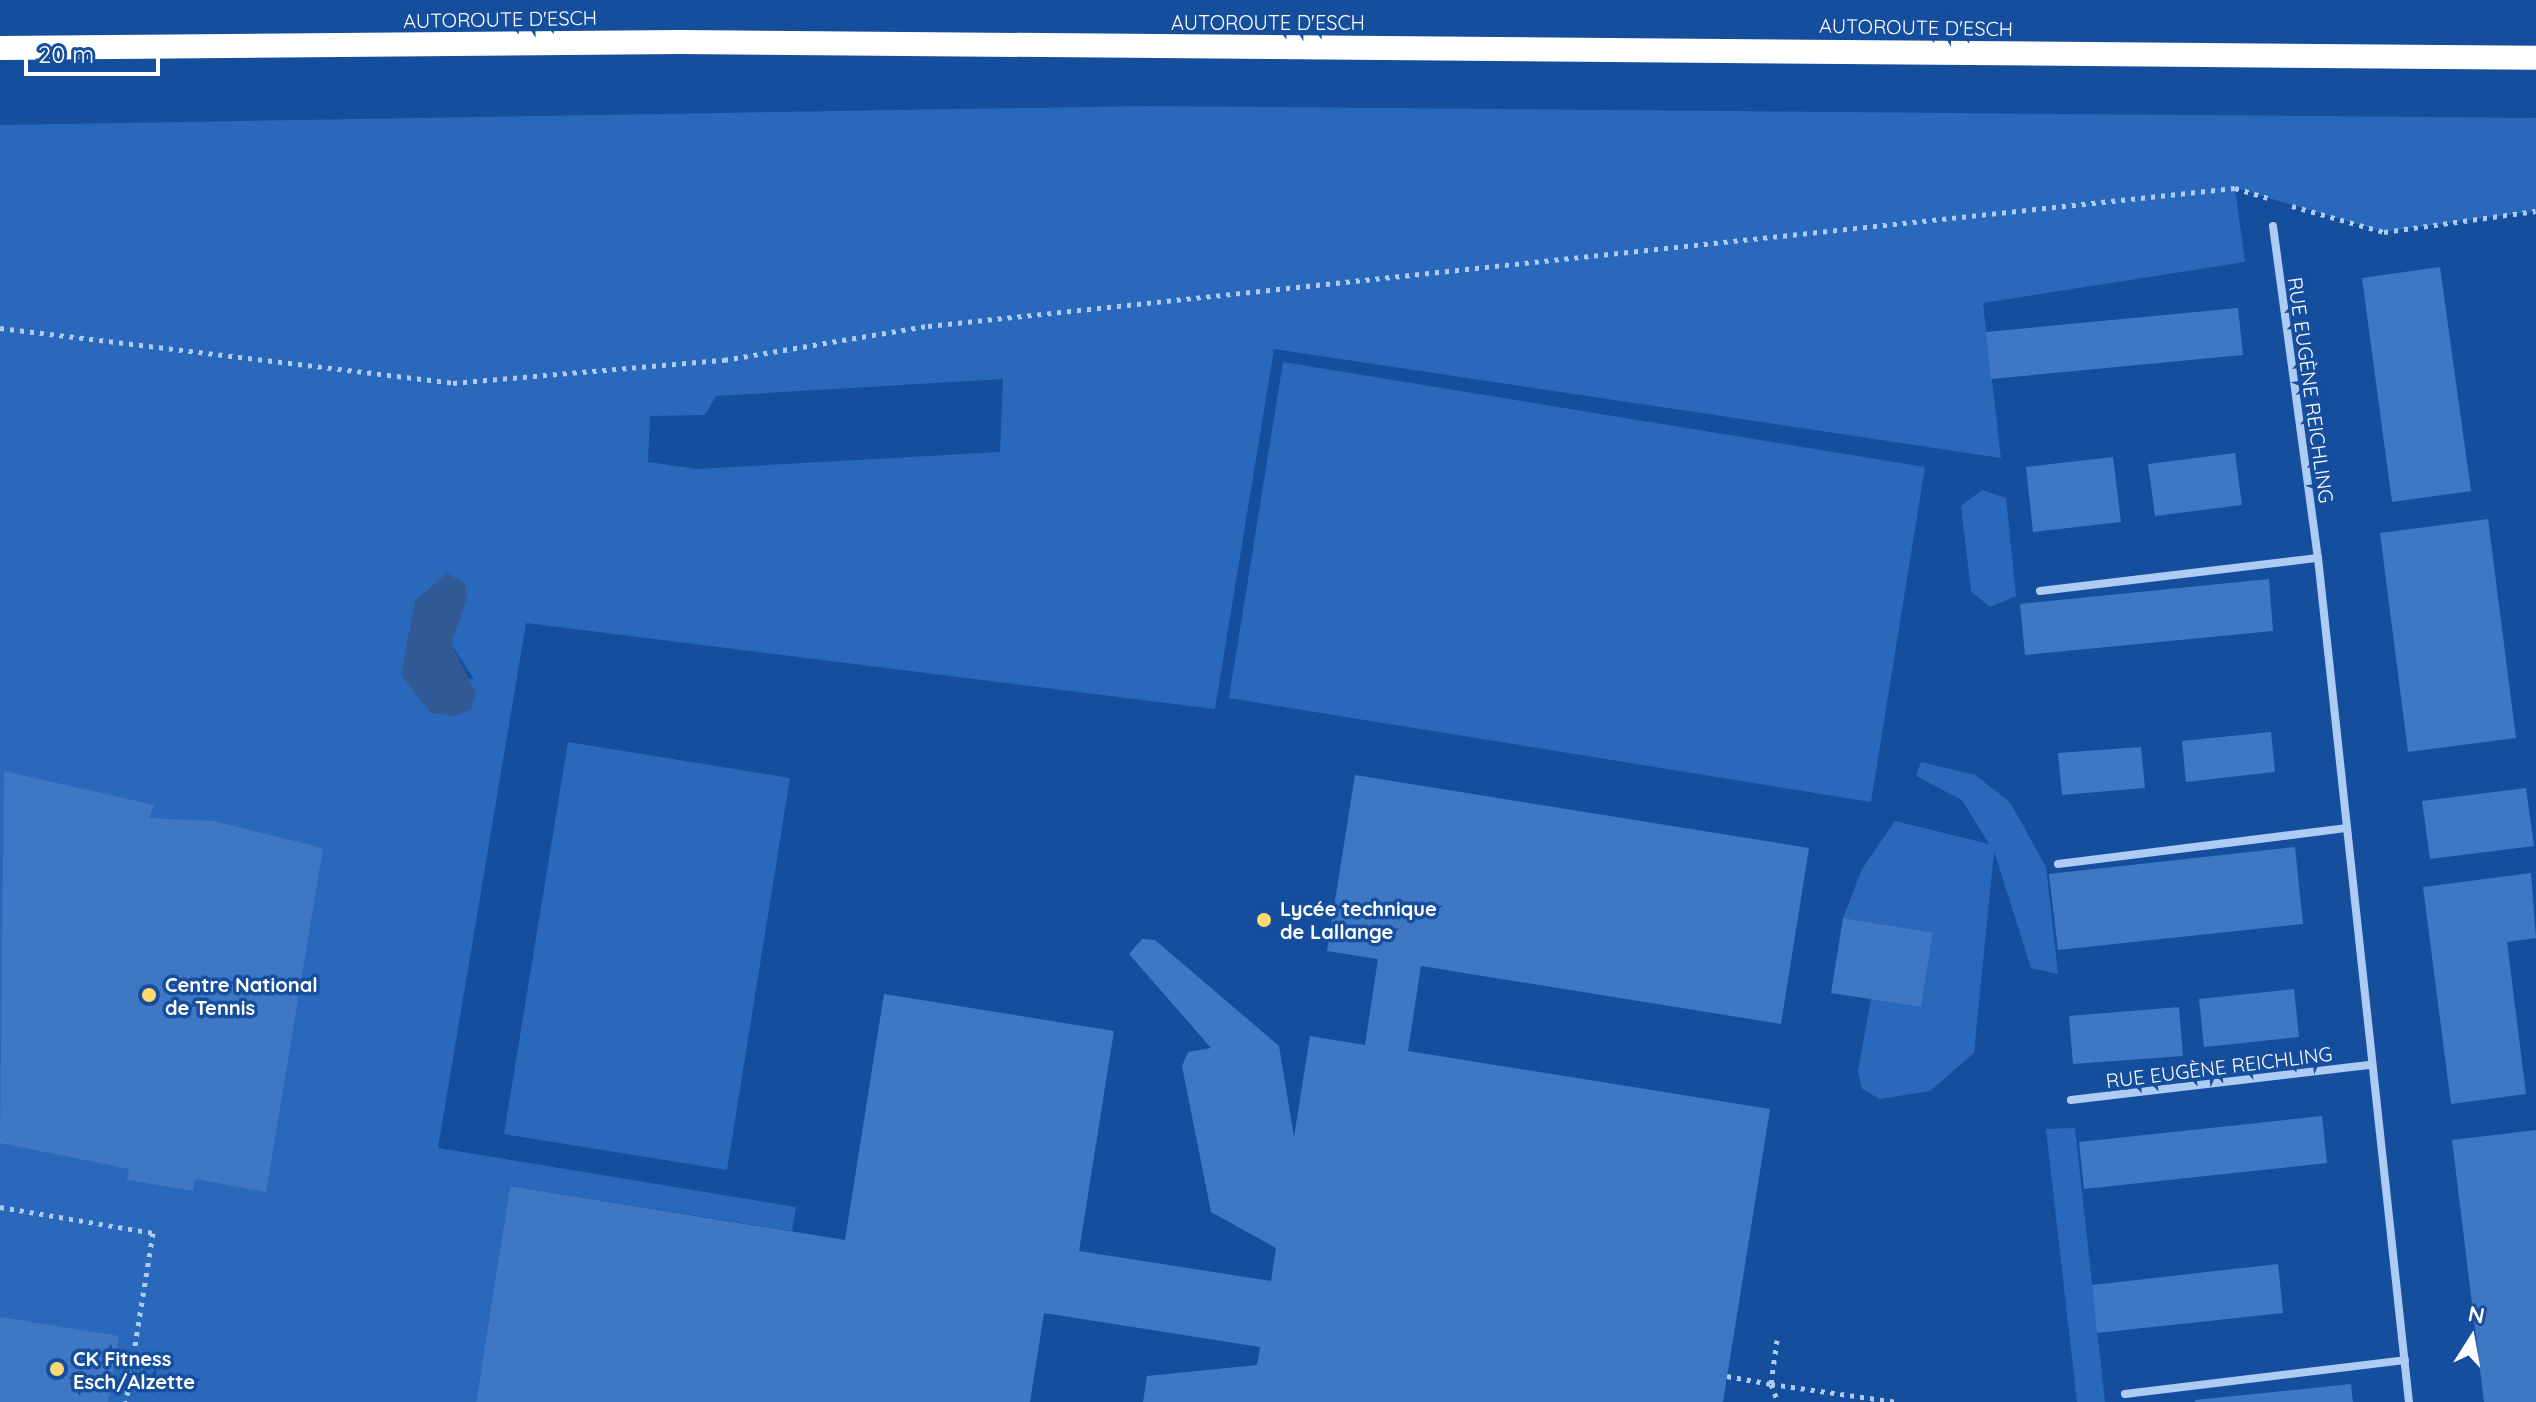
<!DOCTYPE html>
<html>
<head>
<meta charset="utf-8">
<style>
  body { margin:0 }
  #map { position:relative; width:2536px; height:1402px; overflow:hidden; background:#164e9e; font-family:Quicksand,sans-serif }
  div>[style] { position:absolute }
  .green>* { inset:0; background:#2a68bb }
  .water>* { inset:0; background:#315994 }
  .building>* { inset:0; background:#3f77c4 }
  .path>* { height:5px; margin-top:-2.5px; transform-origin:0; background:repeating-linear-gradient(90deg,#aeccf3 0 4px,transparent 0 10px) }
  .minor>* { height:8px; margin:-4px; padding:0 4px; transform-origin:4px; border-radius:4px; background:#aeccf3 }
  .motorway>* { height:24px; margin:-12px; padding:0 12px; transform-origin:12px; border-radius:12px; background:#fff }
  .dots>* { width:22px; height:22px; translate:-50% -50%; box-sizing:border-box; border:4px solid #164e9e; border-radius:50% }
  span { translate:-50% -50%; white-space:nowrap; text-align:center; line-height:1.15; -webkit-text-stroke:7px #164e9e; paint-order:stroke }
  .street-label { font-size:20px; color:#fff }
  .poi-label { font-size:20px; color:#fff; font-weight:700 }
  .left { translate:0 -50%; text-align:left }
  .north { position:absolute; left:2432px; top:1298px; width:80px; height:80px; -webkit-text-stroke:6px #164e9e; paint-order:stroke; rotate:11deg; font-size:22px; font-weight:700; line-height:32px; text-align:center; color:#fff }
  .north::after { content:''; display:block; margin:auto; width:28px; height:36px; background:#fff; clip-path:polygon(50% 0,100% 100%,50% 72%,0 100%) }
  .scale { position:absolute; left:24px; top:40px; width:136px; height:36px; box-sizing:border-box; border:4px solid #fff; border-top:0; padding-left:10px; font-size:24px; line-height:28px; white-space:nowrap; color:#fff; -webkit-text-stroke:6px #164e9e; paint-order:stroke }
</style>
</head>
<body>
<div id="map">
  <div class="green">
    <i style="clip-path:polygon(evenodd,1145px 106px,2536px 118px,2536px 211px,2384px 232px,2235px 188px,2245px 262px,1983px 303px,2001px 458px,1274px 349px,1215px 709px,526px 623px,438px 1148px,796px 1207px,792px 1231px,510px 1186px,476px 1402px,0 1402px,0 125px,1145px 106px,1003px 379px,1000px 452px,697px 469px,648px 462px,650px 416px,705px 415px,716px 396px,1003px 379px,1145px 106px,456px 615px,451px 644px,474px 679px,401px 674px,456px 615px)"></i>
    <i style="clip-path:polygon(1283px 362px,1925px 467px,1871px 802px,1229px 698px)"></i>
    <i style="clip-path:polygon(1982px 490px,2006px 498px,2016px 596px,1990px 607px,1971px 591px,1961px 506px)"></i>
    <i style="clip-path:polygon(568px 742px,790px 778px,727px 1170px,504px 1134px)"></i>
    <i style="clip-path:polygon(1921px 762px,1975px 775px,2010px 802px,2046px 867px,2058px 974px,2031px 968px,1994px 851px,1974px 1053px,1930px 1091px,1880px 1099px,1862px 1089px,1858px 1071px,1871px 999px,1921px 1007px,1933px 934px,1843px 918px,1862px 869px,1895px 821px,1989px 844px,1962px 800px,1916px 776px)"></i>
    <i style="clip-path:polygon(2075px 1128px,2105px 1402px,2077px 1402px,2046px 1129px)"></i>
  </div>
  <div class="water">
    <i style="clip-path:polygon(447px 573px,465px 584px,467px 599px,451px 644px,476px 693px,471px 709px,456px 716px,431px 713px,401px 675px,415px 601px)"></i>
  </div>
  <div class="building">
    <i style="clip-path:polygon(2440px 267px,2471px 491px,2392px 502px,2362px 278px)"></i>
    <i style="clip-path:polygon(2238px 308px,2243px 355px,1991px 379px,1986px 332px)"></i>
    <i style="clip-path:polygon(2235px 453px,2242px 505px,2155px 516px,2148px 464px)"></i>
    <i style="clip-path:polygon(2113px 457px,2121px 522px,2033px 532px,2026px 467px)"></i>
    <i style="clip-path:polygon(2488px 519px,2516px 738px,2408px 752px,2380px 533px)"></i>
    <i style="clip-path:polygon(2269px 579px,2273px 631px,2025px 655px,2020px 604px)"></i>
    <i style="clip-path:polygon(2271px 732px,2275px 772px,2186px 782px,2182px 741px)"></i>
    <i style="clip-path:polygon(2141px 747px,2145px 788px,2062px 795px,2058px 753px)"></i>
    <i style="clip-path:polygon(4px 771px,154px 805px,149px 818px,214px 821px,323px 848px,266px 1192px,195px 1179px,193px 1191px,127px 1180px,129px 1169px,0 1143px)"></i>
    <i style="clip-path:polygon(1355px 775px,1809px 848px,1781px 1024px,1421px 966px,1408px 1051px,1770px 1109px,1723px 1402px,1143px 1402px,1147px 1376px,1257px 1365px,1260px 1347px,1044px 1313px,1030px 1402px,476px 1402px,510px 1186px,845px 1240px,884px 994px,1114px 1031px,1079px 1251px,1271px 1281px,1276px 1248px,1211px 1212px,1182px 1066px,1188px 1052px,1211px 1048px,1129px 954px,1142px 939px,1155px 940px,1279px 1046px,1294px 1137px,1310px 1036px,1365px 1045px,1378px 959px,1327px 951px)"></i>
    <i style="clip-path:polygon(2526px 788px,2534px 846px,2430px 859px,2422px 801px)"></i>
    <i style="clip-path:polygon(2295px 847px,2303px 924px,2058px 950px,2049px 874px)"></i>
    <i style="clip-path:polygon(2531px 873px,2536px 938px,2507px 942px,2526px 1094px,2451px 1104px,2423px 887px)"></i>
    <i style="clip-path:polygon(1843px 918px,1933px 933px,1921px 1007px,1831px 993px)"></i>
    <i style="clip-path:polygon(2294px 989px,2299px 1037px,2204px 1047px,2199px 999px)"></i>
    <i style="clip-path:polygon(2179px 1007px,2183px 1056px,2073px 1064px,2069px 1016px)"></i>
    <i style="clip-path:polygon(2322px 1116px,2327px 1163px,2084px 1189px,2079px 1142px)"></i>
    <i style="clip-path:polygon(2536px 1130px,2536px 1402px,2484px 1402px,2452px 1140px)"></i>
    <i style="clip-path:polygon(2278px 1264px,2283px 1313px,2097px 1333px,2092px 1285px)"></i>
    <i style="clip-path:polygon(0 1317px,119px 1336px,108px 1402px,0 1402px)"></i>
    <i style="clip-path:polygon(2351px 1384px,2353px 1402px,2195px 1402px,2195px 1400px)"></i>
  </div>
  <div class="path">
    <i style="left:2292px;top:206px;width:96px;rotate:15.8deg"></i>
    <i style="left:2384px;top:232px;width:153px;rotate:-7.9deg"></i>
    <i style="left:0;top:328px;width:456px;rotate:6.9deg"></i>
    <i style="left:453px;top:383px;width:272px;rotate:-4.9deg"></i>
    <i style="left:724px;top:360px;width:207px;rotate:-9.5deg"></i>
    <i style="left:928px;top:326px;width:1314px;rotate:-6.03deg"></i>
    <i style="left:2235px;top:188px;width:34px;rotate:17deg"></i>
    <i style="left:0;top:1207px;width:155px;rotate:9.6deg"></i>
    <i style="left:153px;top:1233px;width:171px;rotate:99.1deg"></i>
    <i style="left:1777px;top:1340px;width:44px;rotate:97.8deg"></i>
    <i style="left:1771px;top:1384px;width:127px;rotate:8.1deg"></i>
    <i style="left:1727px;top:1376px;width:45px;rotate:10.3deg"></i>
    <i style="left:1771px;top:1384px;width:19px;rotate:69deg"></i>
  </div>
  <div class="minor">
    <i style="left:2273px;top:226px;width:335px;rotate:82.3deg"></i>
    <i style="left:2318px;top:558px;width:849px;rotate:83.85deg"></i>
    <i style="left:2040px;top:591px;width:280px;rotate:-6.8deg"></i>
    <i style="left:2058px;top:864px;width:290px;rotate:-7.1deg"></i>
    <i style="left:2071px;top:1100px;width:302px;rotate:-6.7deg"></i>
    <i style="left:2125px;top:1394px;width:282px;rotate:-6.9deg"></i>
  </div>
  <div class="motorway">
    <i style="left:0;top:48px;width:680px;rotate:-0.51deg"></i>
    <i style="left:680px;top:42px;width:1856px;rotate:0.49deg"></i>
  </div>
  <div class="dots">
    <i style="left:1264px;top:920px;background:#ffd970"></i>
    <i style="left:149px;top:995px;background:#ffd970"></i>
    <i style="left:57px;top:1369px;background:#ffd970"></i>
  </div>
  <div class="street-label">
    <span style="left:500px;top:19px;rotate:-1deg">AUTOROUTE D'ESCH</span>
    <span style="left:1268px;top:22px">AUTOROUTE D'ESCH</span>
    <span style="left:1916px;top:27px;rotate:1deg">AUTOROUTE D'ESCH</span>
    <span style="left:2311px;top:390px;rotate:82deg">RUE EUGÈNE REICHLING</span>
    <span style="left:2219px;top:1067px;rotate:-7deg">RUE EUGÈNE REICHLING</span>
  </div>
  <div class="poi-label">
    <span class="left" style="left:1280px;top:920px">Lycée technique<br>de Lallange</span>
    <span class="left" style="left:165px;top:996px">Centre National<br>de Tennis</span>
    <span class="left" style="left:73px;top:1370px">CK Fitness<br>Esch/Alzette</span>
  </div>
  <div class="north">N</div>
  <div class="scale">20 m</div>
</div>
</body>
</html>
